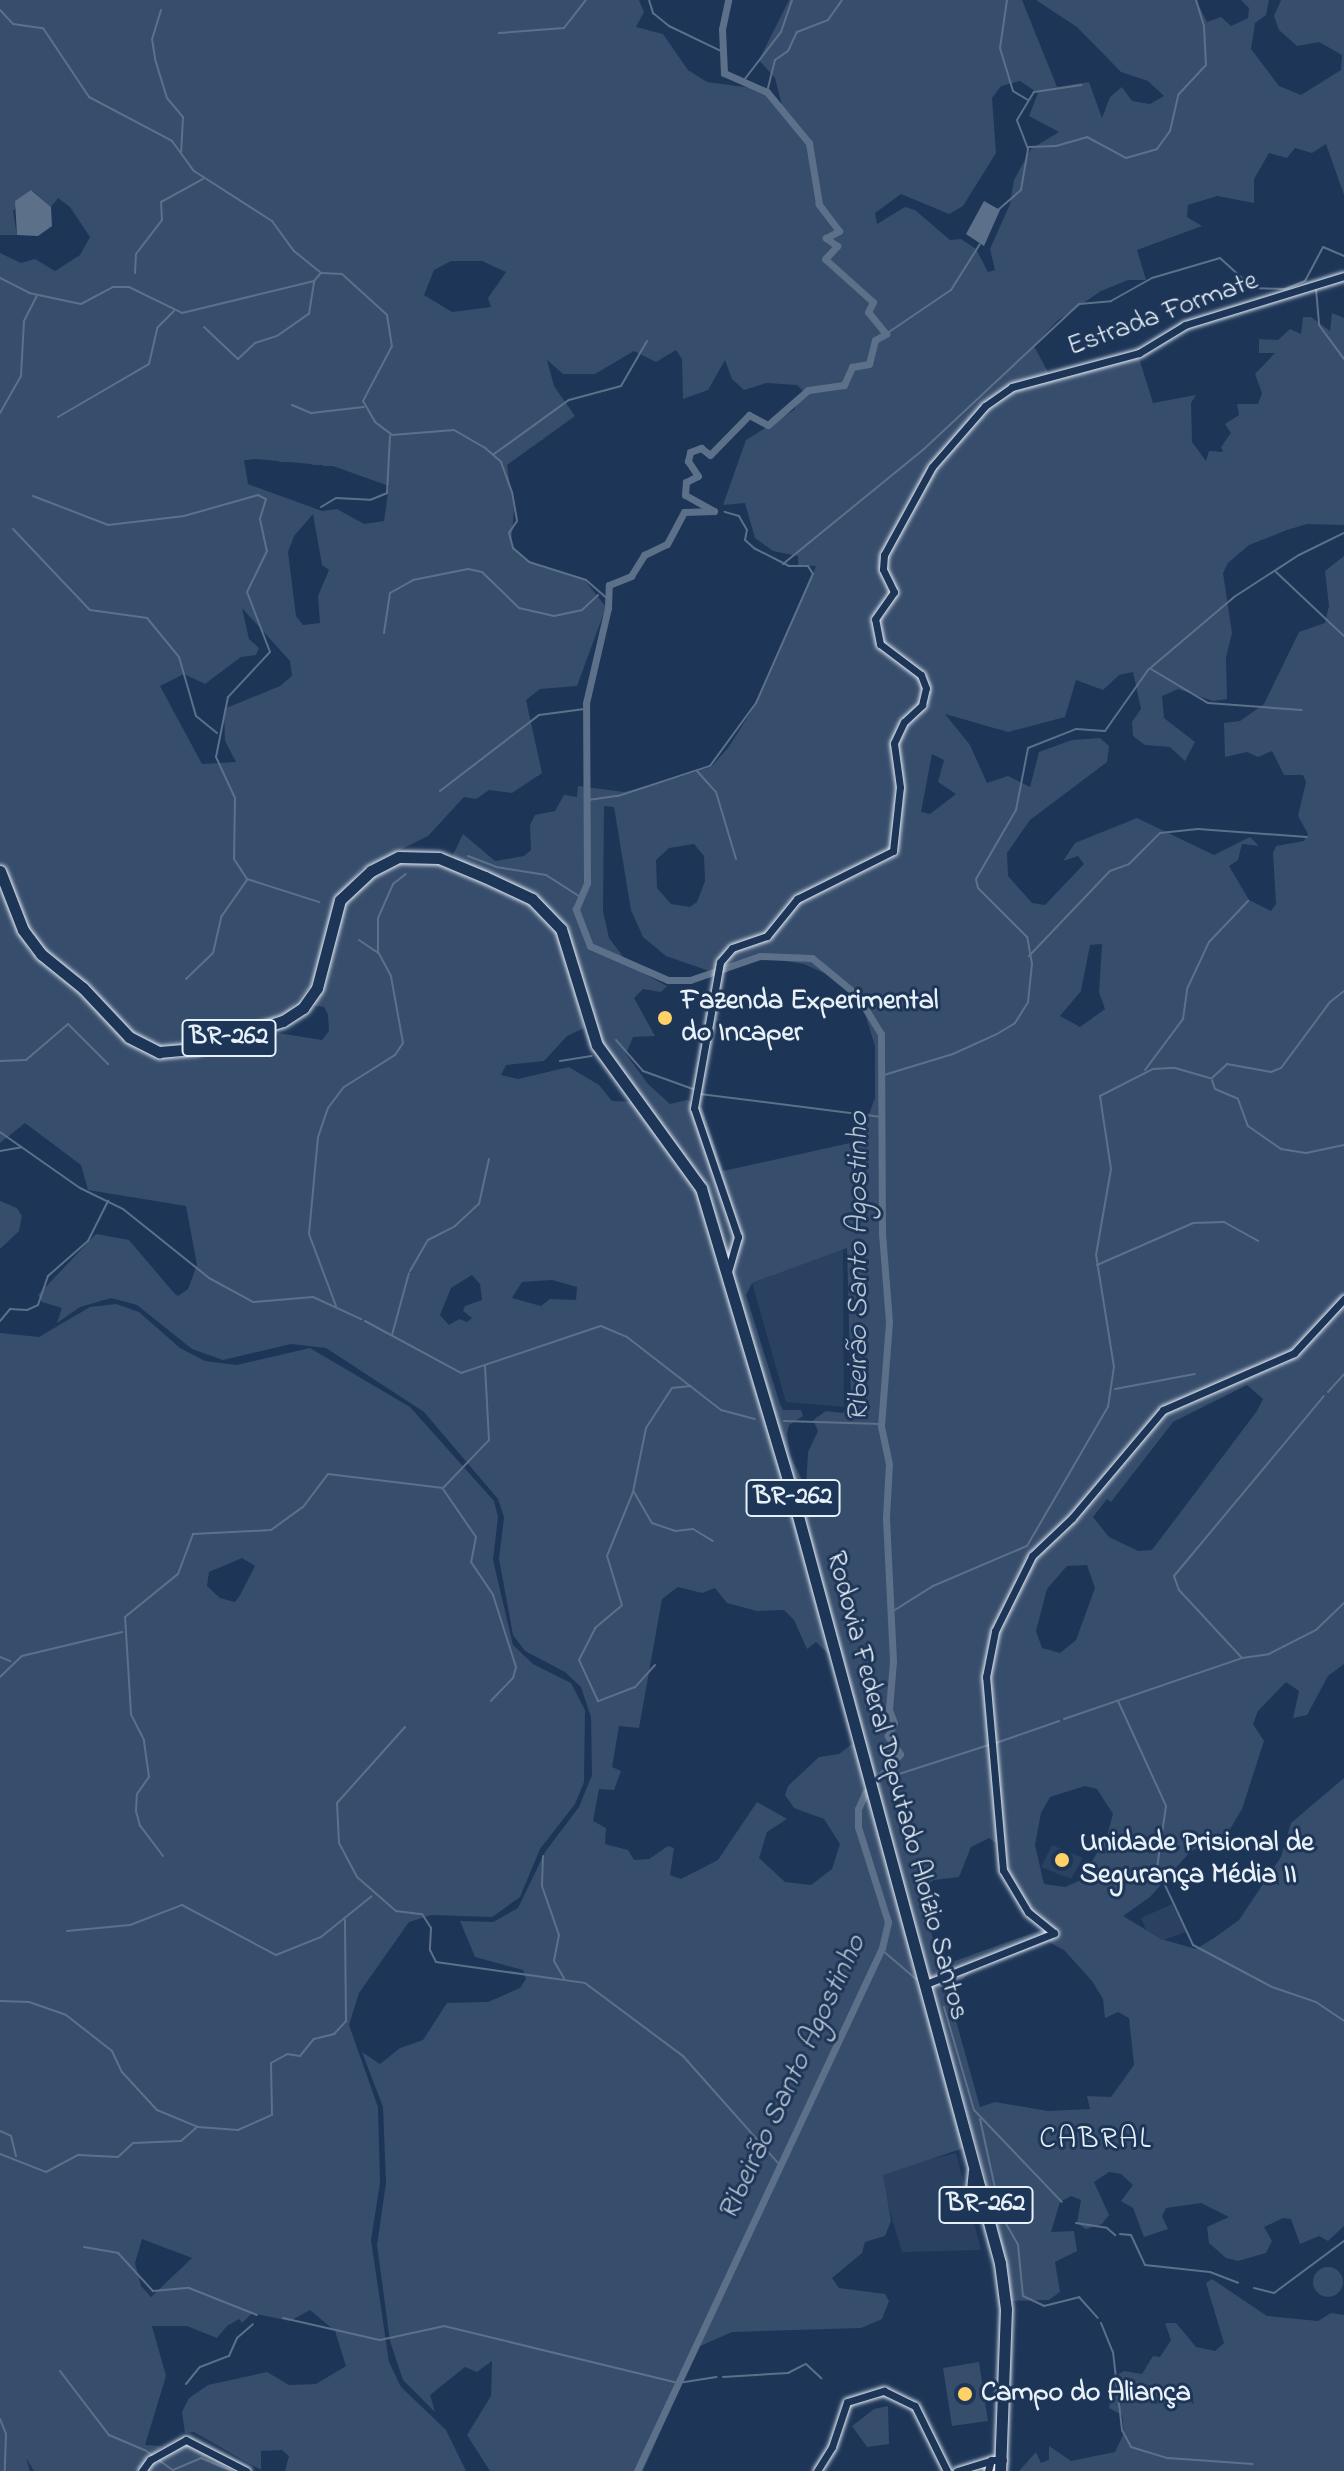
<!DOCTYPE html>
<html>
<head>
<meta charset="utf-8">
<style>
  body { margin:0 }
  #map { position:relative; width:1344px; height:2471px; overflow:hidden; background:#1d3557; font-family:"Indie Flower",sans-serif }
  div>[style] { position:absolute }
  .built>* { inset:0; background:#2a4162 }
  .green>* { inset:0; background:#374d6c }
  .round { border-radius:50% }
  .water>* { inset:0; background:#5d7089 }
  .stream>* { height:2px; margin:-1px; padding:0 1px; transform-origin:1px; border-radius:1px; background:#5d7089 }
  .river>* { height:7px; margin:-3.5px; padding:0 3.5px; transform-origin:3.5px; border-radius:3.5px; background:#5d7089 }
  .roads { filter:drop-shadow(0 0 2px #e8f1f8) drop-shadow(0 0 2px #e8f1f8) }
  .secondary>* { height:7px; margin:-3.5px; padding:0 3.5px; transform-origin:3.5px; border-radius:3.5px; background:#1d3557 }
  .highway>* { height:11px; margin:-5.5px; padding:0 5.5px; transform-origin:5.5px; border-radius:5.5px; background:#1d3557 }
  .dots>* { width:22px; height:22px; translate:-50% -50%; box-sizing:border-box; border:4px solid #1d3557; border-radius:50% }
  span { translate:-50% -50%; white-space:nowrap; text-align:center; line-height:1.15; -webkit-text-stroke:6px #1d3557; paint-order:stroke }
  .shield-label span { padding:2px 6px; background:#1d3557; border:2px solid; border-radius:6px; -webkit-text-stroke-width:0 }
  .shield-label { font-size:26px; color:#e8f1f8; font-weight:700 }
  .street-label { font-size:28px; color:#e8f1f8 }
  .poi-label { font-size:28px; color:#e8f1f8; font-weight:700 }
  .left { translate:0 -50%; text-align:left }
  .water-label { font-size:30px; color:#b7c4d1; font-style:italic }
  .neighbourhood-label { font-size:30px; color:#e8f1f8; letter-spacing:2px }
</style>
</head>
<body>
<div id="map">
  <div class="built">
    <i style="clip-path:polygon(843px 1249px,844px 1407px,786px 1402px,752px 1283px)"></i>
    <i style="clip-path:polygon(1052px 1845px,1083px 1858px,1071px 1879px,1041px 1867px)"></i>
    <i style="clip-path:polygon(1172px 1904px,1186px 1932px,1163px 1940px,1146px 1930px,1141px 1918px)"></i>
    <i style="clip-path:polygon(956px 2153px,981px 2250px,902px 2252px,878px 2172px)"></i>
  </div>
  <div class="green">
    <i style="clip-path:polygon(evenodd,0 0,639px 0,644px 12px,636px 27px,663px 34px,688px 70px,707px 82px,759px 89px,783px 109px,775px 78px,759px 60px,789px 0,1022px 0,1057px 87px,1089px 82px,1102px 118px,1110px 97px,1122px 87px,1132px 101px,1150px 104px,1164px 96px,1148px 81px,1121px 72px,1077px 27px,1036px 0,1196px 0,1207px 22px,1221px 17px,1231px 26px,1248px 18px,1249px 8px,1241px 0,1269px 0,1266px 15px,1255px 23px,1251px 49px,1279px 86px,1301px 95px,1341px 70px,1342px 55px,1319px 42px,1297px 46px,1279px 30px,1274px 16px,1281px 0,1344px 0,1344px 195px,1326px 144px,1312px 153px,1295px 148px,1287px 158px,1269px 153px,1254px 179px,1254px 203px,1217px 196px,1188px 205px,1187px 217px,1202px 226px,1137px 250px,1146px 280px,1128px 280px,1101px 291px,1057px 321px,1034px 346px,1049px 374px,1138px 355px,1153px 403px,1196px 395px,1191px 403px,1192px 442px,1206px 461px,1209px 451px,1223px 452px,1221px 447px,1231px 433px,1225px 424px,1239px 415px,1237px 404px,1258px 404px,1262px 393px,1255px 374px,1275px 353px,1259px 353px,1259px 339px,1278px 340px,1290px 329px,1301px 334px,1303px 317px,1311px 317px,1330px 331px,1332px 313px,1344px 318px,1344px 525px,1307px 524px,1287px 530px,1249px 545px,1228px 563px,1223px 573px,1232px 633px,1226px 657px,1227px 699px,1213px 701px,1178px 689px,1162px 696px,1164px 718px,1195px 742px,1185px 761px,1170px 747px,1145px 745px,1133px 736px,1132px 722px,1141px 709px,1133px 672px,1119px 675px,1103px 690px,1076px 680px,1065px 717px,1008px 732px,945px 714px,970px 745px,987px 783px,1008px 776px,1030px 787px,1039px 752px,1072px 740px,1100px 738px,1109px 746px,1107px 762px,1030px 820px,1007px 853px,1008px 876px,1032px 903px,1045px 905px,1084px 864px,1078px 856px,1063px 861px,1075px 843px,1137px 818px,1214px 855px,1250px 837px,1259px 846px,1242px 844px,1238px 860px,1229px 866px,1249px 900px,1271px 911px,1276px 904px,1273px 853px,1276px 846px,1304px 841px,1308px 834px,1298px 816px,1306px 782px,1303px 775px,1284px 775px,1272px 751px,1258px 757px,1247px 752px,1225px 757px,1224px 723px,1240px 721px,1264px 704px,1299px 632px,1325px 623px,1329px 606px,1325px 571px,1344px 556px,1344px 1664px,1328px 1676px,1307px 1715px,1293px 1718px,1299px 1691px,1286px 1682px,1258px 1711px,1253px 1724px,1264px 1741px,1242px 1809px,1229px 1831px,1190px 1852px,1150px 1897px,1123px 1916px,1161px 1939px,1196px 1949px,1214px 1938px,1239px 1920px,1281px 1857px,1291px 1823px,1344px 1778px,1344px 2226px,1328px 2241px,1319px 2236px,1300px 2244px,1291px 2219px,1283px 2218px,1264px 2227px,1272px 2241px,1266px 2253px,1238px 2261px,1226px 2258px,1209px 2243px,1207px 2227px,1229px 2217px,1201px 2203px,1166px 2208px,1162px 2216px,1168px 2229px,1144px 2237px,1133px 2208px,1121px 2201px,1133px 2185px,1121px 2174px,1109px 2172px,1094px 2182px,1109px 2215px,1102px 2224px,1086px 2229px,1077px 2223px,1081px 2200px,1071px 2196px,1060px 2202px,1051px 2232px,1074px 2231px,1077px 2251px,1055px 2262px,1060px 2292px,1049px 2300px,1011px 2301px,993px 2205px,715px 1218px,602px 1051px,554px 915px,458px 864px,453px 855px,463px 834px,495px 861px,524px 856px,531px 850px,530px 825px,535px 815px,555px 811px,564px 795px,577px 797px,578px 786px,624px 792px,664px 782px,711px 767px,728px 748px,756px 704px,816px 566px,798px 565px,798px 556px,773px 551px,755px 538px,745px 503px,723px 505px,746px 440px,794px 410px,804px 392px,797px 385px,766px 383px,744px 390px,732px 379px,725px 360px,708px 390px,683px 399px,682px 359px,676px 350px,656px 362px,634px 351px,595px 374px,563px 374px,547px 360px,554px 386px,575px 416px,507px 465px,514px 510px,511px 545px,533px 564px,583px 578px,606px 607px,577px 686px,540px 689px,526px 700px,542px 773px,512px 793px,489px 790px,476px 799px,464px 797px,428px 836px,361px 869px,336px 903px,322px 963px,311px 985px,287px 1013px,174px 1050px,142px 1043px,32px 941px,0 864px,0 253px,21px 263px,35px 259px,55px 271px,80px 255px,90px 237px,70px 207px,58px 198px,51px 207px,32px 190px,13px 211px,17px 235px,0 235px,0 0,1020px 81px,1038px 93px,1029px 116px,1059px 132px,1031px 149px,1014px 180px,1010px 204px,990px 249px,995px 270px,988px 272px,976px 249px,961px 239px,950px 240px,915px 210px,905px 207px,877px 224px,875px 213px,901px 194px,949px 214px,963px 206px,996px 153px,992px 98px,1001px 86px,1020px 81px,0 0,451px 261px,482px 261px,506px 272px,488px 298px,491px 307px,452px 312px,424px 295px,434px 270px,451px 261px,0 0,256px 459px,333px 466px,389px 486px,384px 521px,364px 524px,337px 509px,322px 511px,248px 484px,244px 460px,256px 459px,0 0,313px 514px,322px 565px,329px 570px,318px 596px,320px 623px,303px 625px,296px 616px,288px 552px,294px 536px,313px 514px,0 0,242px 608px,290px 661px,292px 676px,280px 686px,224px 709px,225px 741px,236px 762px,202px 764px,160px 686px,184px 674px,205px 684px,241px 657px,256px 655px,259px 648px,249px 639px,242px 608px,0 0,932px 754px,944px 760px,938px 782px,956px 794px,930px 814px,921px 812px,932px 754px,0 0,604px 806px,614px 807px,631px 910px,643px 937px,666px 956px,712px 972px,725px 973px,755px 956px,804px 964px,837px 979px,862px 1004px,875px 1046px,875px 1098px,859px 1141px,723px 1171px,702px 1108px,687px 1100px,670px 1104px,648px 1084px,626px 1054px,633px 1037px,655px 1036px,634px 998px,643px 989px,661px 992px,667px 986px,630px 966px,609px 938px,603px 911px,604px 806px,0 0,694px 844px,704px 856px,705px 881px,697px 902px,690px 907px,671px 904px,657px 888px,656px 860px,669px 848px,694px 844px,0 0,1102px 944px,1099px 992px,1105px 1009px,1080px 1027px,1060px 1016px,1081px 991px,1090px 945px,1102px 944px,0 0,847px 1248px,851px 1399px,843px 1413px,826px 1411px,813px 1420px,818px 1431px,808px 1452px,806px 1488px,790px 1455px,787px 1434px,789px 1425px,803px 1416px,801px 1410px,783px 1410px,780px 1404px,746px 1295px,752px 1283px,847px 1248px,0 0,1247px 1385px,1263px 1399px,1257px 1411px,1152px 1550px,1138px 1551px,1109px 1537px,1093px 1517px,1107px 1499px,1111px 1502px,1173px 1422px,1247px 1385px,0 0,1087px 1565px,1095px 1588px,1076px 1640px,1060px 1653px,1042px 1648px,1036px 1631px,1047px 1589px,1067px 1566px,1087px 1565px,0 0,1085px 1786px,1097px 1789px,1113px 1814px,1107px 1836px,1081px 1880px,1065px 1887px,1044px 1884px,1035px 1845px,1041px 1813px,1050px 1797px,1085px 1786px,0 0,989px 1838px,999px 1845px,1007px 1870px,1044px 1929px,941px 1966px,919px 1891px,934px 1880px,959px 1877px,971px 1847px,989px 1838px,0 0,1049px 1942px,1064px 1950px,1092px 1981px,1103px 1999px,1105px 2018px,1118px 2012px,1129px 2018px,1134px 2065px,1111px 2097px,1087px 2096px,1090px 2109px,1048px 2111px,995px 2102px,980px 2107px,948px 1992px,973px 1970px,1049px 1942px)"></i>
    <i style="clip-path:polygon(evenodd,398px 860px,433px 862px,521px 899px,551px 922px,563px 943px,584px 1028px,567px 1036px,544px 1061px,506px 1065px,501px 1075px,518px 1079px,569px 1067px,599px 1085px,612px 1101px,636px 1102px,702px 1198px,837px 1662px,816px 1642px,807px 1649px,794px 1620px,784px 1610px,757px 1611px,727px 1603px,715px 1588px,702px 1593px,678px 1587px,662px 1599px,639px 1728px,619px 1726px,612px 1767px,621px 1771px,614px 1790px,599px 1789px,593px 1821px,606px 1828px,605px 1844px,628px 1850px,634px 1860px,649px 1859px,668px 1846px,674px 1848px,670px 1875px,681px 1879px,718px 1860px,757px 1802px,787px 1819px,767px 1832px,759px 1858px,785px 1882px,811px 1885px,832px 1869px,840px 1844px,824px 1819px,794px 1808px,785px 1795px,788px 1786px,819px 1757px,839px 1754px,856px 1741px,967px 2147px,883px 2175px,891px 2221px,885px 2236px,865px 2242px,862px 2253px,832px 2278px,839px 2288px,885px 2294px,889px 2301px,882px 2319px,861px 2328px,732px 2332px,698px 2347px,643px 2471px,490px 2471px,467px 2435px,491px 2396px,492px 2361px,477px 2372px,465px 2367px,430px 2395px,435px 2412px,403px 2380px,390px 2341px,377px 2245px,386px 2183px,383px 2107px,362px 2052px,380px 2064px,400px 2048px,423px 2040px,447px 2003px,488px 2002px,520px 1988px,526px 1979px,523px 1970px,475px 1957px,460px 1921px,493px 1922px,518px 1908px,545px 1852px,579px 1807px,592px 1775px,591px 1717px,581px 1687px,565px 1672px,525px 1651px,513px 1635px,499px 1559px,504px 1517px,498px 1499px,424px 1412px,326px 1348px,291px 1344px,223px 1360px,192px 1349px,137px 1305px,111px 1298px,80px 1307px,57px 1323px,62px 1308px,42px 1302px,38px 1295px,96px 1234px,129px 1240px,174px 1293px,178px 1296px,188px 1289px,197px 1265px,186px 1206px,88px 1190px,81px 1165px,25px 1123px,0 1143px,0 880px,29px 951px,83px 994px,135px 1047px,156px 1056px,180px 1058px,265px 1031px,322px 1040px,329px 1031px,328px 1015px,324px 1007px,313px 1005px,325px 984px,345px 905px,368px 875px,398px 860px,472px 1275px,480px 1284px,482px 1300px,465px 1306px,463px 1311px,472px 1318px,467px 1322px,459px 1319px,449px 1325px,440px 1315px,451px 1288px,472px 1275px,398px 860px,552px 1280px,577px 1287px,576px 1300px,550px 1299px,541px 1306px,512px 1298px,522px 1282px,552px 1280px)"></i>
    <i style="clip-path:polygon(0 1201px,17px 1208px,22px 1216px,19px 1231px,0 1249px)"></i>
    <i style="clip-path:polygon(evenodd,116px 1304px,139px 1312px,180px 1348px,205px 1361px,237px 1365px,310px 1348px,410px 1407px,494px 1501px,498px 1517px,493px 1560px,513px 1645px,533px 1664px,571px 1683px,585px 1710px,584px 1782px,575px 1804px,540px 1849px,520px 1897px,492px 1917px,431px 1915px,409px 1922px,359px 1993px,349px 2025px,378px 2107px,380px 2183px,371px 2240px,389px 2362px,401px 2387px,446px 2430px,466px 2471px,285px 2471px,289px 2456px,282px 2450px,261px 2451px,261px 2470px,194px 2432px,185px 2433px,182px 2412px,189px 2398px,208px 2385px,267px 2372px,289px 2385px,316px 2384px,346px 2366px,335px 2331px,310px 2310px,290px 2321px,252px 2313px,242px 2323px,239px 2319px,227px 2326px,217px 2338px,187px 2326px,152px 2326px,166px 2376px,145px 2445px,162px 2446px,139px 2471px,34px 2471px,26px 2458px,30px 2471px,0 2471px,0 1333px,39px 1337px,90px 1307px,116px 1304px,242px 1558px,255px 1566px,239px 1597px,235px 1602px,220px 1598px,207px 1586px,209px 1572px,242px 1558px,116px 1304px,142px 2239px,192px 2258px,151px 2297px,141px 2286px,135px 2263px,142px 2239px)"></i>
    <i class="round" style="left:1313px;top:2267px;width:30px;height:30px"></i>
    <i style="clip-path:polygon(1212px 2279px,1267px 2316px,1318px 2321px,1331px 2313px,1344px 2315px,1344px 2471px,1019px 2471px,1036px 2452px,1041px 2463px,1049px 2460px,1049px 2446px,1071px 2461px,1115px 2452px,1124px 2433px,1122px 2415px,1109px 2408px,1113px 2378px,1124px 2371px,1142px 2374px,1153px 2356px,1160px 2357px,1171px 2340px,1165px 2323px,1176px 2323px,1196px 2347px,1215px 2351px,1224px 2343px,1206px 2283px)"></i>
    <i style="clip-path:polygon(979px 2362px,988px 2421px,952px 2426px,943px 2368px)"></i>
    <i style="clip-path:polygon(888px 2406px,889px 2444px,867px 2447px,852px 2426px,874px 2409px)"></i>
    <i style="clip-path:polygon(186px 2439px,206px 2446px,236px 2463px,229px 2471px,143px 2471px)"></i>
  </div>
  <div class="water">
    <i style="clip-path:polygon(31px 190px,51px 207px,52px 226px,38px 236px,17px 235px,15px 201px)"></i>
    <i style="clip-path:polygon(984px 201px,1000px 210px,984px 246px,966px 234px)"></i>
  </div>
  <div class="stream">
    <i style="left:649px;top:0;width:14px;rotate:73deg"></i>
    <i style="left:653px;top:13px;width:21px;rotate:39deg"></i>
    <i style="left:669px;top:26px;width:62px;rotate:25.7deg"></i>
    <i style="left:1007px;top:0;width:49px;rotate:98.3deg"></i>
    <i style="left:1000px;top:48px;width:45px;rotate:73.2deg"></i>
    <i style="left:1013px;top:91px;width:17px;rotate:31deg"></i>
    <i style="left:0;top:10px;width:19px;rotate:47deg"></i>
    <i style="left:13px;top:24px;width:30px;rotate:8deg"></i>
    <i style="left:43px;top:28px;width:83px;rotate:56.3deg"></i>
    <i style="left:89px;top:97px;width:94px;rotate:27.9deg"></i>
    <i style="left:172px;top:141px;width:37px;rotate:54deg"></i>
    <i style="left:194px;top:171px;width:93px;rotate:32.7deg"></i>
    <i style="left:272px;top:221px;width:37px;rotate:54deg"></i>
    <i style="left:294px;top:251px;width:33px;rotate:39deg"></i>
    <i style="left:161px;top:10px;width:30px;rotate:107deg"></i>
    <i style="left:152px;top:39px;width:20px;rotate:81deg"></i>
    <i style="left:155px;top:59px;width:41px;rotate:72.9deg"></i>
    <i style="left:167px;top:98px;width:25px;rotate:50deg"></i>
    <i style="left:183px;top:117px;width:35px;rotate:93deg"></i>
    <i style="left:499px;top:33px;width:65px;rotate:-4.4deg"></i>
    <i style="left:564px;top:28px;width:36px;rotate:-52deg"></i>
    <i style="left:744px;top:80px;width:61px;rotate:-52.4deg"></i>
    <i style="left:781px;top:32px;width:34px;rotate:-71deg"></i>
    <i style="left:767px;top:92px;width:33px;rotate:-76deg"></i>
    <i style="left:775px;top:60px;width:16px;rotate:-35deg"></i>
    <i style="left:788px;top:51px;width:21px;rotate:-65deg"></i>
    <i style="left:797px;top:32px;width:33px;rotate:-21deg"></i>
    <i style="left:828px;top:20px;width:24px;rotate:-55deg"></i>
    <i style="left:1028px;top:147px;width:28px;rotate:-2deg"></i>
    <i style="left:1056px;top:146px;width:32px;rotate:-16deg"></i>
    <i style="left:1087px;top:137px;width:44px;rotate:28.3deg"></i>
    <i style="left:1126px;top:158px;width:32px;rotate:-16deg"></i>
    <i style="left:1157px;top:149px;width:22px;rotate:-54deg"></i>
    <i style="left:1170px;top:131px;width:37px;rotate:-77deg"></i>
    <i style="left:1178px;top:95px;width:41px;rotate:-47deg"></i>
    <i style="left:1206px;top:65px;width:39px;rotate:-93deg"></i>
    <i style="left:1204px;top:26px;width:27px;rotate:-107deg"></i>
    <i style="left:998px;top:210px;width:30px;rotate:-41deg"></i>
    <i style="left:1021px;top:190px;width:42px;rotate:-80.3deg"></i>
    <i style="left:1028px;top:149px;width:31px;rotate:-111deg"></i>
    <i style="left:1017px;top:120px;width:33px;rotate:-59deg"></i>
    <i style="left:1034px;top:92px;width:48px;rotate:-8.5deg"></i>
    <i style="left:135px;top:273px;width:19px;rotate:-87deg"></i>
    <i style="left:136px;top:254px;width:43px;rotate:-52.6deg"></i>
    <i style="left:162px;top:220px;width:18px;rotate:-93deg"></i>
    <i style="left:161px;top:202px;width:48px;rotate:-28.7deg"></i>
    <i style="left:0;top:278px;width:33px;rotate:27deg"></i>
    <i style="left:29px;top:293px;width:53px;rotate:11.9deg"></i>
    <i style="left:81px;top:304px;width:36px;rotate:-28deg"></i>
    <i style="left:113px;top:287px;width:16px"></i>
    <i style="left:129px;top:287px;width:59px;rotate:26.1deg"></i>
    <i style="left:182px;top:313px;width:136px;rotate:-13.6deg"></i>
    <i style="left:1316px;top:289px;width:36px;rotate:85deg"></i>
    <i style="left:1319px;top:325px;width:42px;rotate:53.7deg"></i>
    <i style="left:204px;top:327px;width:47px;rotate:43.3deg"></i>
    <i style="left:238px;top:359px;width:23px;rotate:-43deg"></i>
    <i style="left:255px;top:343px;width:23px;rotate:-18deg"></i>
    <i style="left:277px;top:336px;width:39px;rotate:-35deg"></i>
    <i style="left:309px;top:314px;width:33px;rotate:-81deg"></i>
    <i style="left:314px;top:281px;width:11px;rotate:-49deg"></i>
    <i style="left:321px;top:273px;width:21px;rotate:3deg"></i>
    <i style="left:342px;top:274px;width:61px;rotate:42.3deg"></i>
    <i style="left:387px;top:315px;width:31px;rotate:81deg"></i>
    <i style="left:392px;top:346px;width:62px;rotate:117.8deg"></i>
    <i style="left:363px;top:401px;width:24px;rotate:60deg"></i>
    <i style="left:375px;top:422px;width:21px;rotate:37deg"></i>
    <i style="left:392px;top:435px;width:62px;rotate:-4.6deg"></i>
    <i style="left:454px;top:430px;width:34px;rotate:30deg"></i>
    <i style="left:484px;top:447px;width:23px;rotate:41deg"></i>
    <i style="left:501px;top:462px;width:32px;rotate:70deg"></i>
    <i style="left:512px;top:492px;width:29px;rotate:80deg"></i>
    <i style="left:517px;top:521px;width:14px;rotate:124deg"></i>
    <i style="left:509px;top:533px;width:16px;rotate:75deg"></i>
    <i style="left:513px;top:548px;width:21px;rotate:41deg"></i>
    <i style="left:529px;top:562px;width:60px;rotate:17.5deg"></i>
    <i style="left:586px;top:580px;width:30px;rotate:41deg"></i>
    <i style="left:886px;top:334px;width:78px;rotate:-34.1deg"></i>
    <i style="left:951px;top:290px;width:54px;rotate:-57.8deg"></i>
    <i style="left:292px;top:405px;width:21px;rotate:23deg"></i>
    <i style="left:311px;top:413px;width:53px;rotate:-6.5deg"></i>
    <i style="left:0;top:413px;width:43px;rotate:-60.4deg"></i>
    <i style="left:21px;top:376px;width:55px;rotate:-86.9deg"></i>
    <i style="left:24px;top:321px;width:28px;rotate:-63deg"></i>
    <i style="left:58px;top:417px;width:105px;rotate:-30.2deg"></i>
    <i style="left:149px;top:364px;width:37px;rotate:-77deg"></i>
    <i style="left:157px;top:328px;width:24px;rotate:-45deg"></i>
    <i style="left:494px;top:454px;width:92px;rotate:-35.8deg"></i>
    <i style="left:569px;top:400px;width:54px;rotate:-15.1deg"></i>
    <i style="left:621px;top:386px;width:52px;rotate:-60deg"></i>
    <i style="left:33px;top:496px;width:80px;rotate:21.1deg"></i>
    <i style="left:108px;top:525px;width:77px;rotate:-6.8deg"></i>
    <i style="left:184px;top:516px;width:77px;rotate:-15.8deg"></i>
    <i style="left:258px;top:495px;width:9px;rotate:27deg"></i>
    <i style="left:266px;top:499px;width:21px;rotate:107deg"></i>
    <i style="left:260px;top:519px;width:33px;rotate:78deg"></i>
    <i style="left:267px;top:551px;width:46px;rotate:116deg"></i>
    <i style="left:247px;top:592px;width:64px;rotate:69deg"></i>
    <i style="left:270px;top:652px;width:62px;rotate:133deg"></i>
    <i style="left:228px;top:697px;width:61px;rotate:101.3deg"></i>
    <i style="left:216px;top:757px;width:45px;rotate:65.1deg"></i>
    <i style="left:235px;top:798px;width:61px;rotate:90.9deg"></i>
    <i style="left:234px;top:859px;width:24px;rotate:57deg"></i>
    <i style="left:247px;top:879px;width:76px;rotate:17.7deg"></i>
    <i style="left:321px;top:507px;width:17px;rotate:-31deg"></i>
    <i style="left:336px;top:498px;width:34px;rotate:3deg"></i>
    <i style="left:370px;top:500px;width:18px;rotate:-22deg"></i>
    <i style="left:387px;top:493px;width:57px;rotate:-87deg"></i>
    <i style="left:13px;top:529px;width:112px;rotate:46.5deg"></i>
    <i style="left:90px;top:610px;width:58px;rotate:8deg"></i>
    <i style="left:147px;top:618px;width:50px;rotate:50.6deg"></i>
    <i style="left:179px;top:657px;width:61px;rotate:73.9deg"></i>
    <i style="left:196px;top:716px;width:27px;rotate:39deg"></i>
    <i style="left:783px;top:564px;width:182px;rotate:-39.2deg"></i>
    <i style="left:924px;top:449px;width:212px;rotate:-43.1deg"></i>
    <i style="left:1079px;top:304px;width:32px;rotate:-5deg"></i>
    <i style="left:1111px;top:301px;width:47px;rotate:-29.3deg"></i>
    <i style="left:1152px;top:278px;width:71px;rotate:-16.4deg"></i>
    <i style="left:1220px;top:258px;width:45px;rotate:42.3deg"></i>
    <i style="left:1253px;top:288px;width:32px;rotate:2deg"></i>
    <i style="left:1285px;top:289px;width:22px;rotate:-22deg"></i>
    <i style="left:1305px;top:281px;width:38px;rotate:-62deg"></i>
    <i style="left:1323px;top:247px;width:23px;rotate:23deg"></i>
    <i style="left:1276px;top:572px;width:93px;rotate:43.3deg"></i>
    <i style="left:384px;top:633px;width:40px;rotate:-81.5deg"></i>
    <i style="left:390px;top:593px;width:26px;rotate:-29deg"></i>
    <i style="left:413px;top:580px;width:56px;rotate:-11.3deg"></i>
    <i style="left:468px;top:569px;width:14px;rotate:12deg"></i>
    <i style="left:482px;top:572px;width:52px;rotate:44.2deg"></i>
    <i style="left:519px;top:608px;width:36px;rotate:13deg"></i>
    <i style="left:554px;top:616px;width:29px;rotate:-12deg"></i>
    <i style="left:582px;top:610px;width:22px;rotate:-43deg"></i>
    <i style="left:1151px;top:669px;width:66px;rotate:30.8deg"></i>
    <i style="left:1208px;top:703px;width:94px;rotate:4.3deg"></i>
    <i style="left:697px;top:771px;width:28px;rotate:48deg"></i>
    <i style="left:716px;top:792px;width:70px;rotate:73.4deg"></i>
    <i style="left:440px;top:791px;width:125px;rotate:-37.5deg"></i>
    <i style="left:539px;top:715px;width:46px;rotate:-7.4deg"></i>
    <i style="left:588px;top:800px;width:30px;rotate:-8deg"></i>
    <i style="left:618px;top:796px;width:97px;rotate:-18.1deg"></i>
    <i style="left:710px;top:766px;width:78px;rotate:-53.9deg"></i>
    <i style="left:756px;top:703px;width:141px;rotate:-66.2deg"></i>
    <i style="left:813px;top:574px;width:9px;rotate:-122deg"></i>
    <i style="left:808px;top:566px;width:19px;rotate:180deg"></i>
    <i style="left:789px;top:566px;width:38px;rotate:-153deg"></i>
    <i style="left:755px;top:549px;width:13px;rotate:-138deg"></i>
    <i style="left:745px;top:540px;width:10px;rotate:-79deg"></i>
    <i style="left:747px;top:530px;width:16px;rotate:-120deg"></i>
    <i style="left:739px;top:516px;width:15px;rotate:-164deg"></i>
    <i style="left:468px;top:856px;width:30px;rotate:21deg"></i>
    <i style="left:496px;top:867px;width:51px;rotate:9.1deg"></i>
    <i style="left:546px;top:875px;width:43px;rotate:32.6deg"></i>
    <i style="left:359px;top:940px;width:23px;rotate:34deg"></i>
    <i style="left:1029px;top:956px;width:117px;rotate:-46.4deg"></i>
    <i style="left:1110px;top:871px;width:20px;rotate:-20deg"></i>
    <i style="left:1129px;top:864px;width:44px;rotate:-45deg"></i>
    <i style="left:1160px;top:833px;width:38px;rotate:-6deg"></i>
    <i style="left:1198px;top:829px;width:109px;rotate:4.2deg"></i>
    <i style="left:186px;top:979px;width:37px;rotate:-44deg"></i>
    <i style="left:213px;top:953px;width:37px;rotate:-77deg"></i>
    <i style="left:221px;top:917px;width:45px;rotate:-54.9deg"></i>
    <i style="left:616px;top:1040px;width:41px;rotate:48.9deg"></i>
    <i style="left:643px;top:1071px;width:53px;rotate:19.8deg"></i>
    <i style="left:0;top:1061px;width:26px;rotate:-2deg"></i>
    <i style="left:26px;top:1060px;width:55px;rotate:-40.6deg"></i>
    <i style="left:68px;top:1024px;width:57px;rotate:45deg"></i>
    <i style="left:560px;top:1061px;width:32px;rotate:-9deg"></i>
    <i style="left:1145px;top:1070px;width:64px;rotate:-53.3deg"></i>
    <i style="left:1183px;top:1019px;width:30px;rotate:-82deg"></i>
    <i style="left:1187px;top:989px;width:52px;rotate:-64.9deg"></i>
    <i style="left:1209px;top:942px;width:57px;rotate:-46.4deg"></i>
    <i style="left:884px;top:1075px;width:72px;rotate:-16.9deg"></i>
    <i style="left:953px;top:1054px;width:48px;rotate:-24.4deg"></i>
    <i style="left:997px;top:1034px;width:21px;rotate:-31deg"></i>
    <i style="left:1015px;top:1023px;width:25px;rotate:-58deg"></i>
    <i style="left:1028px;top:1002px;width:38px;rotate:-84deg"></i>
    <i style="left:1032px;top:964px;width:27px;rotate:-100deg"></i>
    <i style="left:1027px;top:937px;width:69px;rotate:-135deg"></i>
    <i style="left:978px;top:888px;width:9px;rotate:-103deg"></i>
    <i style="left:976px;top:879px;width:80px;rotate:-59.9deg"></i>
    <i style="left:1016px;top:810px;width:63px;rotate:-79deg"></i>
    <i style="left:1028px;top:748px;width:52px;rotate:-21.6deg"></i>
    <i style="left:1076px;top:729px;width:29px;rotate:4deg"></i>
    <i style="left:1105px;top:731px;width:75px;rotate:-54.8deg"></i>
    <i style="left:1148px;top:670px;width:113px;rotate:-40.3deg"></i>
    <i style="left:1234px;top:597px;width:77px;rotate:-32.9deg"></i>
    <i style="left:1299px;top:555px;width:50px;rotate:-26.1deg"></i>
    <i style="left:1212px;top:1078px;width:21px;rotate:-43deg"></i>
    <i style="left:1227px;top:1064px;width:45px;rotate:10.3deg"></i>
    <i style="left:1271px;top:1072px;width:11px;rotate:-22deg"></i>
    <i style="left:1281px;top:1068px;width:82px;rotate:-53.4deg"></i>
    <i style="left:1330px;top:1002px;width:18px;rotate:-38deg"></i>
    <i style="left:1212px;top:1080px;width:9px;rotate:72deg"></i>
    <i style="left:1215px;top:1089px;width:25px;rotate:23deg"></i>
    <i style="left:1238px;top:1099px;width:29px;rotate:70deg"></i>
    <i style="left:1248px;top:1126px;width:40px;rotate:34.9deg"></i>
    <i style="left:1281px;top:1149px;width:25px;rotate:9deg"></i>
    <i style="left:1306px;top:1153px;width:39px;rotate:-12deg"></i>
    <i style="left:700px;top:1094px;width:183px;rotate:7.2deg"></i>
    <i style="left:0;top:1132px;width:98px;rotate:35deg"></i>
    <i style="left:80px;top:1188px;width:48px;rotate:26deg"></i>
    <i style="left:123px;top:1209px;width:110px;rotate:38.7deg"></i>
    <i style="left:209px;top:1278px;width:50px;rotate:28.6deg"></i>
    <i style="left:253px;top:1302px;width:60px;rotate:-4.8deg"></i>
    <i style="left:313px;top:1297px;width:53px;rotate:24.6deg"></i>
    <i style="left:0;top:1151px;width:22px;rotate:-10deg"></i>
    <i style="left:1097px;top:1265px;width:105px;rotate:-23.6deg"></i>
    <i style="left:1193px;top:1223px;width:31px;rotate:-2deg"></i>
    <i style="left:1224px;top:1222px;width:39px;rotate:29deg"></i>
    <i style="left:410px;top:1271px;width:36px;rotate:-60deg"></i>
    <i style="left:428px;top:1240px;width:30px;rotate:-27deg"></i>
    <i style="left:455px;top:1226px;width:33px;rotate:-43deg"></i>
    <i style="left:479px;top:1204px;width:46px;rotate:-77.5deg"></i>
    <i style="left:336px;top:1306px;width:77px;rotate:-110.6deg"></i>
    <i style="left:309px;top:1234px;width:97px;rotate:-84.7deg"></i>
    <i style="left:318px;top:1137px;width:31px;rotate:-71deg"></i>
    <i style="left:328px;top:1108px;width:26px;rotate:-53deg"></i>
    <i style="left:344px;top:1087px;width:60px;rotate:-32.1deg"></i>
    <i style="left:395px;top:1055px;width:14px;rotate:-56deg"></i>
    <i style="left:403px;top:1043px;width:68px;rotate:-100.2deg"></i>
    <i style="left:391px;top:976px;width:27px;rotate:-118deg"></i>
    <i style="left:378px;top:952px;width:34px;rotate:-90deg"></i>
    <i style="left:378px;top:918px;width:37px;rotate:-66deg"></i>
    <i style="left:393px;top:884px;width:16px;rotate:-38deg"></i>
    <i style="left:0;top:1321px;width:16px;rotate:-50deg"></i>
    <i style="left:10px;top:1309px;width:17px;rotate:3deg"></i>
    <i style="left:27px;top:1310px;width:12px;rotate:-24deg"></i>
    <i style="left:38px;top:1305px;width:31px;rotate:-71deg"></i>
    <i style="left:48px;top:1276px;width:53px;rotate:-41.2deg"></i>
    <i style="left:88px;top:1241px;width:45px;rotate:-63.4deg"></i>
    <i style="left:365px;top:1321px;width:109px;rotate:28.4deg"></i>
    <i style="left:461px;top:1373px;width:148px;rotate:-18.6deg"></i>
    <i style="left:601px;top:1326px;width:28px;rotate:23deg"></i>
    <i style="left:627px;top:1337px;width:119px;rotate:37.8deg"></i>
    <i style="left:721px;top:1410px;width:35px;rotate:15deg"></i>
    <i style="left:392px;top:1335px;width:64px;rotate:-74.7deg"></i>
    <i style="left:1115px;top:1389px;width:81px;rotate:-10.6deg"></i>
    <i style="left:1328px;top:1392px;width:24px;rotate:-48deg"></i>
    <i style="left:784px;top:1421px;width:97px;rotate:1.8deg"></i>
    <i style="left:443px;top:1489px;width:58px;rotate:55.5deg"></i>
    <i style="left:476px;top:1537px;width:25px;rotate:101deg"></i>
    <i style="left:471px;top:1562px;width:40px;rotate:56deg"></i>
    <i style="left:493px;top:1595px;width:76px;rotate:72.3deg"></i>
    <i style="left:516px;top:1667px;width:11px;rotate:105deg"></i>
    <i style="left:513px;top:1678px;width:32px;rotate:134deg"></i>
    <i style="left:634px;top:1492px;width:36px;rotate:60deg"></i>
    <i style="left:652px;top:1523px;width:24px;rotate:19deg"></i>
    <i style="left:675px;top:1531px;width:18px;rotate:-6deg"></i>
    <i style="left:693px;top:1529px;width:23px;rotate:31deg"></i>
    <i style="left:890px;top:1613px;width:51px;rotate:-32.1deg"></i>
    <i style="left:933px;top:1586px;width:102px;rotate:-23.1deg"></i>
    <i style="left:1027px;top:1546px;width:161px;rotate:-59.8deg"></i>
    <i style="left:1108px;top:1407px;width:40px;rotate:-81.5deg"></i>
    <i style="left:1114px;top:1367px;width:113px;rotate:-99.1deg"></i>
    <i style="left:1096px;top:1255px;width:87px;rotate:-80.1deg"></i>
    <i style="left:1111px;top:1169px;width:74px;rotate:-98.6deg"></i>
    <i style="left:1100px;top:1096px;width:59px;rotate:-27deg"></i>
    <i style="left:1153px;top:1069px;width:22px;rotate:-3deg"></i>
    <i style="left:1175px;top:1068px;width:37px;rotate:16deg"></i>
    <i style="left:0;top:1657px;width:11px;rotate:22deg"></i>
    <i style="left:1242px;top:1658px;width:93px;rotate:-132.8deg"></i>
    <i style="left:1179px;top:1590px;width:15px;rotate:-110deg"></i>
    <i style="left:1174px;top:1576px;width:234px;rotate:-50.2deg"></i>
    <i style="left:655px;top:1665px;width:30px;rotate:132deg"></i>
    <i style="left:635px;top:1687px;width:40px;rotate:159deg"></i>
    <i style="left:598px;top:1701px;width:45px;rotate:-114.9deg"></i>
    <i style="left:579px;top:1660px;width:36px;rotate:-63deg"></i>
    <i style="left:595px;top:1628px;width:35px;rotate:-40deg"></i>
    <i style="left:622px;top:1605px;width:51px;rotate:-107deg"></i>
    <i style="left:607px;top:1556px;width:69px;rotate:-67.9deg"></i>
    <i style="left:633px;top:1492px;width:65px;rotate:-78.5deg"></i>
    <i style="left:646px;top:1428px;width:48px;rotate:-57deg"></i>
    <i style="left:672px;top:1388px;width:19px;rotate:-6deg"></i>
    <i style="left:0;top:1677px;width:30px;rotate:-44deg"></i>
    <i style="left:22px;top:1656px;width:103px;rotate:-13.5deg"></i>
    <i style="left:1118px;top:1701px;width:115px;rotate:65.4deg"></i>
    <i style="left:1166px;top:1806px;width:63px;rotate:98.3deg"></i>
    <i style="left:1157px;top:1868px;width:85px;rotate:64.9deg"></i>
    <i style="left:1193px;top:1945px;width:89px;rotate:28deg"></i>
    <i style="left:1272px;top:1987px;width:46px;rotate:18.8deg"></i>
    <i style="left:1316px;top:2002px;width:34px;rotate:34deg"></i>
    <i style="left:1064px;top:1719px;width:188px;rotate:-18.9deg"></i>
    <i style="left:1242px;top:1658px;width:27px;rotate:-8deg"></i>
    <i style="left:1269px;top:1654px;width:53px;rotate:-27.1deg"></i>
    <i style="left:1316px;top:1630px;width:39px;rotate:-44deg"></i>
    <i style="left:405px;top:1727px;width:102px;rotate:131.8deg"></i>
    <i style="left:337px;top:1803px;width:40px;rotate:87.1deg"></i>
    <i style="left:339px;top:1843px;width:38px;rotate:62deg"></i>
    <i style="left:357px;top:1877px;width:52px;rotate:41.1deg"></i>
    <i style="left:396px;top:1911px;width:26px;rotate:7deg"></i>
    <i style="left:422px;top:1914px;width:17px;rotate:57deg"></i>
    <i style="left:431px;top:1928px;width:22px;rotate:93deg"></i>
    <i style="left:430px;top:1950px;width:13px;rotate:63deg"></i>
    <i style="left:436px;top:1962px;width:150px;rotate:8deg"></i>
    <i style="left:585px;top:1983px;width:122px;rotate:36.7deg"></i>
    <i style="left:683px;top:2056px;width:144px;rotate:48.4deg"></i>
    <i style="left:996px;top:1743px;width:67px;rotate:-19.2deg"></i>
    <i style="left:884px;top:1772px;width:15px;rotate:8deg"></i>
    <i style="left:899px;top:1774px;width:95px;rotate:-17.9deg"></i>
    <i style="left:163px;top:1856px;width:38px;rotate:-127deg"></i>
    <i style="left:140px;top:1826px;width:16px;rotate:-105deg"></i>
    <i style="left:136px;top:1811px;width:17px;rotate:-87deg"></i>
    <i style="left:137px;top:1794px;width:21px;rotate:-55deg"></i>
    <i style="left:149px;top:1777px;width:37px;rotate:-98deg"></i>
    <i style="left:144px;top:1740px;width:29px;rotate:-117deg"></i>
    <i style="left:131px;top:1714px;width:97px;rotate:-93.5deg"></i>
    <i style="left:125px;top:1617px;width:68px;rotate:-39.1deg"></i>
    <i style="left:178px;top:1574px;width:43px;rotate:-69.4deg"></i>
    <i style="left:193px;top:1534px;width:78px;rotate:-2.9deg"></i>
    <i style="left:271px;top:1530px;width:39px;rotate:-36deg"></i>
    <i style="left:303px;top:1507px;width:41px;rotate:-52.9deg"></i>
    <i style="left:328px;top:1474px;width:116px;rotate:6.9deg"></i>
    <i style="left:443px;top:1488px;width:66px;rotate:-46.2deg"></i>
    <i style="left:489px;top:1440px;width:74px;rotate:-93.1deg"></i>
    <i style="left:543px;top:1856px;width:30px;rotate:92deg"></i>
    <i style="left:542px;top:1886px;width:52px;rotate:70.9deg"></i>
    <i style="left:559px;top:1935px;width:26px;rotate:101deg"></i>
    <i style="left:554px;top:1961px;width:20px;rotate:60deg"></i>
    <i style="left:67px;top:1931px;width:63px;rotate:-5.4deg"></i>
    <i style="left:130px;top:1925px;width:56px;rotate:-21deg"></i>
    <i style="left:182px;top:1905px;width:106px;rotate:28deg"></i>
    <i style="left:276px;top:1955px;width:48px;rotate:-21.8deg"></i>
    <i style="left:321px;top:1937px;width:65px;rotate:-38.8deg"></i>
    <i style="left:882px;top:1950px;width:45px;rotate:40.5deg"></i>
    <i style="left:0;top:2001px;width:29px;rotate:2deg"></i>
    <i style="left:29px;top:2002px;width:39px;rotate:19deg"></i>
    <i style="left:66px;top:2015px;width:58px;rotate:38deg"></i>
    <i style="left:112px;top:2051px;width:23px;rotate:65deg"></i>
    <i style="left:122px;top:2072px;width:52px;rotate:47.4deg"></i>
    <i style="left:157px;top:2110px;width:44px;rotate:22.5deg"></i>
    <i style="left:198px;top:2127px;width:40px;rotate:4.3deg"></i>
    <i style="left:238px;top:2130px;width:37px;rotate:-24deg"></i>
    <i style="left:272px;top:2115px;width:52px;rotate:-91.1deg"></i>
    <i style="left:271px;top:2063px;width:18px;rotate:-29deg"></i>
    <i style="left:287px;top:2054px;width:13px;rotate:9deg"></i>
    <i style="left:300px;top:2056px;width:22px;rotate:-51deg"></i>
    <i style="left:314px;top:2039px;width:21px;rotate:-14deg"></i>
    <i style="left:334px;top:2034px;width:18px;rotate:-47deg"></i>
    <i style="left:346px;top:2021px;width:101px;rotate:-90.6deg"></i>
    <i style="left:944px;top:2007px;width:107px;rotate:73.8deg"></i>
    <i style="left:974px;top:2110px;width:127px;rotate:46.3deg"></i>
    <i style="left:980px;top:2119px;width:98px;rotate:77.7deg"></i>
    <i style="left:1001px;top:2215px;width:34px;rotate:60deg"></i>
    <i style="left:1018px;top:2245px;width:51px;rotate:84.4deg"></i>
    <i style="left:1023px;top:2296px;width:23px;rotate:25deg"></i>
    <i style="left:1044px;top:2306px;width:36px;rotate:-14deg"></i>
    <i style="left:1079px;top:2297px;width:28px;rotate:48deg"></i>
    <i style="left:0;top:2131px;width:12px;rotate:24deg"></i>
    <i style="left:11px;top:2136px;width:21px;rotate:76deg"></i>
    <i style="left:0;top:2154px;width:49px;rotate:21.4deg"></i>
    <i style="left:46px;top:2172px;width:36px;rotate:-28deg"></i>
    <i style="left:78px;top:2155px;width:40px;rotate:2.9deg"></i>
    <i style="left:118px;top:2157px;width:21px;rotate:-43deg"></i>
    <i style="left:133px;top:2143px;width:48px;rotate:-2.4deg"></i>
    <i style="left:181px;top:2141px;width:21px;rotate:-41deg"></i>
    <i style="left:1076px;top:2223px;width:31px;rotate:9deg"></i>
    <i style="left:1107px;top:2228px;width:11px;rotate:41deg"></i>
    <i style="left:1120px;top:2234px;width:11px;rotate:5deg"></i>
    <i style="left:1131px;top:2235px;width:33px;rotate:65deg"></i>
    <i style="left:1145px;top:2265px;width:65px;rotate:6.1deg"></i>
    <i style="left:1210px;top:2272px;width:30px;rotate:21deg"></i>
    <i style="left:84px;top:2247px;width:35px;rotate:10deg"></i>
    <i style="left:118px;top:2253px;width:52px;rotate:47.4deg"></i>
    <i style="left:153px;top:2291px;width:36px;rotate:-5deg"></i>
    <i style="left:189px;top:2288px;width:73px;rotate:21.7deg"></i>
    <i style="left:1254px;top:2288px;width:21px;rotate:14deg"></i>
    <i style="left:1274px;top:2293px;width:87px;rotate:-36.6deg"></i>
    <i style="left:283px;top:2318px;width:99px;rotate:12.8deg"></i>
    <i style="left:380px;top:2340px;width:66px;rotate:-12.3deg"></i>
    <i style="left:444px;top:2326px;width:241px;rotate:13.7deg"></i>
    <i style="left:678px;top:2383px;width:39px;rotate:-9deg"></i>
    <i style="left:1101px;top:2323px;width:31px;rotate:68deg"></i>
    <i style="left:1113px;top:2352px;width:79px;rotate:83.4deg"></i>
    <i style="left:1122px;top:2430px;width:19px;rotate:62deg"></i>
    <i style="left:1131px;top:2447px;width:39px;rotate:17deg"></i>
    <i style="left:1168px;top:2458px;width:85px;rotate:4deg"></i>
    <i style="left:60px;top:2371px;width:81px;rotate:52.6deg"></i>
    <i style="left:109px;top:2435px;width:39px;rotate:23deg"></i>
    <i style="left:145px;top:2450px;width:34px;rotate:36deg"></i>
    <i style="left:173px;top:2470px;width:30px;rotate:-23deg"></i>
    <i style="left:201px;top:2458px;width:33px;rotate:23deg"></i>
    <i style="left:723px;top:2377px;width:65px;rotate:-3.5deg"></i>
    <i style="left:788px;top:2373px;width:20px;rotate:-27deg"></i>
    <i style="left:806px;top:2364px;width:21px;rotate:43deg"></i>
    <i style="left:186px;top:2384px;width:22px;rotate:-51deg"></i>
    <i style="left:200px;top:2367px;width:31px;rotate:-21deg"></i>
    <i style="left:229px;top:2356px;width:20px;rotate:-66deg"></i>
    <i style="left:237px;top:2338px;width:21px;rotate:-41deg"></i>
    <i style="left:0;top:2419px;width:16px;rotate:68deg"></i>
    <i style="left:6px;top:2434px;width:37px;rotate:92deg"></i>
  </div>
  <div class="river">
    <i style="left:637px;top:2471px;width:578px;rotate:-64.9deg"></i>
    <i style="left:882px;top:1948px;width:27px;rotate:-77deg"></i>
    <i style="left:888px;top:1922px;width:100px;rotate:-107.5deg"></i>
    <i style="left:858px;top:1827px;width:18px;rotate:-90deg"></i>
    <i style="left:858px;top:1809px;width:17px;rotate:-66deg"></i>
    <i style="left:865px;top:1793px;width:52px;rotate:-48.1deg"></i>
    <i style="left:900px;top:1754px;width:22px;rotate:-124deg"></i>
    <i style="left:888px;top:1736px;width:14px;rotate:-65deg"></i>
    <i style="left:894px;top:1723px;width:15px;rotate:-110deg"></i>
    <i style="left:889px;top:1709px;width:48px;rotate:-85.2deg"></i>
    <i style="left:893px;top:1661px;width:144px;rotate:-92.8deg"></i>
    <i style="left:886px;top:1517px;width:53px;rotate:-86.8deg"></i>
    <i style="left:889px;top:1464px;width:39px;rotate:-102deg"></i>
    <i style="left:881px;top:1426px;width:104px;rotate:-85.6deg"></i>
    <i style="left:889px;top:1322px;width:88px;rotate:-94.5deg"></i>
    <i style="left:882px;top:1234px;width:200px;rotate:-90.3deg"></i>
    <i style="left:881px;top:1034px;width:46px;rotate:-121.6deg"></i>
    <i style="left:857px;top:995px;width:58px;rotate:-140.6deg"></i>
    <i style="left:812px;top:958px;width:52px;rotate:-177.8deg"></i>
    <i style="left:760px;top:956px;width:74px;rotate:161.1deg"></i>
    <i style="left:690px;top:980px;width:22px;rotate:180deg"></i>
    <i style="left:668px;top:980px;width:85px;rotate:-156.4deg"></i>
    <i style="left:590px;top:946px;width:40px;rotate:-111deg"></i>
    <i style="left:576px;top:909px;width:28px;rotate:-67deg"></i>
    <i style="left:587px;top:883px;width:180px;rotate:-90.3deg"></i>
    <i style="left:586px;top:703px;width:98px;rotate:-77deg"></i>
    <i style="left:608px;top:608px;width:23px;rotate:-88deg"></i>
    <i style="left:609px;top:585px;width:24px;rotate:-22deg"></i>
    <i style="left:631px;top:576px;width:25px;rotate:-58deg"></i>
    <i style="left:644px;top:555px;width:25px;rotate:-26deg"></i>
    <i style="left:667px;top:544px;width:36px;rotate:-62deg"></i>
    <i style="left:684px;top:512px;width:30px;rotate:-2deg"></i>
    <i style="left:714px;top:511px;width:33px;rotate:-151deg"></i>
    <i style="left:685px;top:495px;width:13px;rotate:-86deg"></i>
    <i style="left:686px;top:482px;width:13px;rotate:-27deg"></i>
    <i style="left:698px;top:476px;width:18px;rotate:-124deg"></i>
    <i style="left:688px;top:461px;width:9px;rotate:-77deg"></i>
    <i style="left:690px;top:452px;width:12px;rotate:-20deg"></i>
    <i style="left:701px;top:448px;width:11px;rotate:38deg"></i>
    <i style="left:710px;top:455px;width:56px;rotate:-45.7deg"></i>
    <i style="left:749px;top:415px;width:21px;rotate:28deg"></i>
    <i style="left:768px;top:425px;width:53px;rotate:-41.2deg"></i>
    <i style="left:808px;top:390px;width:36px;rotate:-8deg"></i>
    <i style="left:844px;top:385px;width:20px;rotate:-66deg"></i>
    <i style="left:852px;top:367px;width:17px;rotate:-10deg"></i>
    <i style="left:869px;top:364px;width:25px;rotate:-76deg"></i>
    <i style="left:875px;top:340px;width:13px;rotate:-29deg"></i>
    <i style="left:886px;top:334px;width:28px;rotate:-129deg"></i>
    <i style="left:868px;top:312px;width:11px;rotate:-63deg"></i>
    <i style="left:873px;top:302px;width:64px;rotate:-138.1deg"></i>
    <i style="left:825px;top:259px;width:18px;rotate:-47deg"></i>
    <i style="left:837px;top:246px;width:14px;rotate:-144deg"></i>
    <i style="left:826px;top:238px;width:15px;rotate:-28deg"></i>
    <i style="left:839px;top:231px;width:34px;rotate:-127deg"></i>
    <i style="left:819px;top:204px;width:62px;rotate:-99.3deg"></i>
    <i style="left:809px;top:143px;width:66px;rotate:-129.5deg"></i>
    <i style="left:767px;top:92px;width:47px;rotate:-156.2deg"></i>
    <i style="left:724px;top:73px;width:44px;rotate:-92.6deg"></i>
    <i style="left:722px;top:29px;width:30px;rotate:-78deg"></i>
  </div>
  <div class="roads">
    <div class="secondary">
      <i style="left:727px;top:1275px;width:40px;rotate:-74deg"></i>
      <i style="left:738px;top:1237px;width:136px;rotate:-108.8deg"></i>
      <i style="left:694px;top:1108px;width:148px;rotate:-79.9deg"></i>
      <i style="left:720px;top:962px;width:18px;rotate:-49deg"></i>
      <i style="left:732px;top:948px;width:37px;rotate:-19deg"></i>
      <i style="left:767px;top:936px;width:48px;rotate:-51deg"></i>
      <i style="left:797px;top:899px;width:107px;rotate:-26.6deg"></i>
      <i style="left:893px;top:851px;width:64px;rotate:-83.8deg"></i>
      <i style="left:900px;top:787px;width:44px;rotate:-97.8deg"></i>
      <i style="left:894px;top:743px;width:23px;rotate:-65deg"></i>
      <i style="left:904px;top:722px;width:25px;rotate:-43deg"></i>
      <i style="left:922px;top:705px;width:17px;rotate:-77deg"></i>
      <i style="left:926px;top:688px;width:14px;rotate:-111deg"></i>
      <i style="left:921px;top:675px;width:51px;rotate:-142.9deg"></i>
      <i style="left:880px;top:644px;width:25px;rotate:-101deg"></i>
      <i style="left:875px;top:619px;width:33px;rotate:-55deg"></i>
      <i style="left:894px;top:592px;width:25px;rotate:-116deg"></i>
      <i style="left:883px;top:569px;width:14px;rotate:-86deg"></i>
      <i style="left:884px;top:555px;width:100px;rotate:-61.4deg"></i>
      <i style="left:932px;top:467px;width:81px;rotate:-49deg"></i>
      <i style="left:985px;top:406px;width:33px;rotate:-35deg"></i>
      <i style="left:1012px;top:387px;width:131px;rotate:-15deg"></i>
      <i style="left:1139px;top:353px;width:54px;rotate:-31.3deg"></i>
      <i style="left:1185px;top:325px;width:166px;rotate:-17.1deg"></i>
      <i style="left:1054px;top:1933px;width:33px;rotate:-141deg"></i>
      <i style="left:1028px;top:1912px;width:49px;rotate:-120.8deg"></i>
      <i style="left:1003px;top:1870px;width:194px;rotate:-95deg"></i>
      <i style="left:986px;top:1677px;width:47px;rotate:-78.9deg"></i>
      <i style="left:995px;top:1631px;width:84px;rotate:-63.7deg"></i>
      <i style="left:1032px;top:1556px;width:55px;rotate:-43.5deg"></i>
      <i style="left:1072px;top:1518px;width:141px;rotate:-49.9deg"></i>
      <i style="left:1163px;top:1410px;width:143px;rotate:-23.5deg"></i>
      <i style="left:1294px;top:1353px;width:74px;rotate:-47.2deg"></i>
      <i style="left:926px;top:1984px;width:138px;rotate:-21.7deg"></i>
      <i style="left:142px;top:2471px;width:14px;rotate:-54deg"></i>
      <i style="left:150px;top:2460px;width:41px;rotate:-29.1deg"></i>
      <i style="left:186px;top:2440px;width:68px;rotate:27.3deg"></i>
      <i style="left:817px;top:2471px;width:28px;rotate:-58deg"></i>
      <i style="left:832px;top:2447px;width:47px;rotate:-71.6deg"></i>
      <i style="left:847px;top:2402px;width:39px;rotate:-17deg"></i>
      <i style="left:884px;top:2391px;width:34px;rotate:26deg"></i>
      <i style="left:915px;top:2406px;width:72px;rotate:63.8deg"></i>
      <i style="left:957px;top:2471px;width:34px;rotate:-17deg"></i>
      <i style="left:988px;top:2471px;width:11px;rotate:-75deg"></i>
      <i style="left:991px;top:2460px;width:12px"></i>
    </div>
    <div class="highway">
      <i style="left:0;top:871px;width:63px;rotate:68.7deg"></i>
      <i style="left:23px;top:930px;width:30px;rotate:53deg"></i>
      <i style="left:41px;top:954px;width:54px;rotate:39deg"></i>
      <i style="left:83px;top:988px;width:67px;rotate:46.8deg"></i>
      <i style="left:129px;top:1037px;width:34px;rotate:27deg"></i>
      <i style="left:159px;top:1052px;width:36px;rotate:-5deg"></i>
      <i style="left:195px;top:1049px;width:92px;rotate:-17.7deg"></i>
      <i style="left:283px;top:1021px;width:24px;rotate:-33deg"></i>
      <i style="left:303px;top:1008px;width:24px;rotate:-55deg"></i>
      <i style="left:317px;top:988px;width:91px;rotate:-75.4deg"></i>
      <i style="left:340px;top:900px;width:42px;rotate:-43.1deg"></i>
      <i style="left:371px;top:871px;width:31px;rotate:-27deg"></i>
      <i style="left:399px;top:857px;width:40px;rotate:1.4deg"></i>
      <i style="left:439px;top:858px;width:50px;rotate:22.4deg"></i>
      <i style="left:485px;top:877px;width:52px;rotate:25.1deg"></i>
      <i style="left:532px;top:899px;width:42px;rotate:46deg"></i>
      <i style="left:561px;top:929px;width:121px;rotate:72.8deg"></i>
      <i style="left:597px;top:1045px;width:177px;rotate:54deg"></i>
      <i style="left:701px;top:1188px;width:315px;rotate:73.4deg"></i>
      <i style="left:791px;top:1490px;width:801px;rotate:74.87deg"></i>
      <i style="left:1000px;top:2263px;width:46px;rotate:82.6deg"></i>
      <i style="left:1006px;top:2309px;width:162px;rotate:92.1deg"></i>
      <i style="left:971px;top:2199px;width:28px;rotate:-84deg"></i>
    </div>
  </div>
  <div class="dots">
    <i style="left:665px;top:1018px;background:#ffd166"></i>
    <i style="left:1062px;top:1860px;background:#ffd166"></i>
    <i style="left:965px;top:2394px;background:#ffd166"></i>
  </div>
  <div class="shield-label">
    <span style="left:229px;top:1038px">BR-262</span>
    <span style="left:793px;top:1498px">BR-262</span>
    <span style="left:986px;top:2205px">BR-262</span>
  </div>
  <div class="street-label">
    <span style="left:1163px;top:315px;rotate:-20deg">Estrada Formate</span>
    <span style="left:896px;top:1786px;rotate:75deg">Rodovia Federal Deputado Aloízio Santos</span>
  </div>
  <div class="poi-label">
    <span class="left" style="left:681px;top:1018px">Fazenda Experimental<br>do Incaper</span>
    <span class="left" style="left:1080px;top:1860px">Unidade Prisional de<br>Segurança Média II</span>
    <span class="left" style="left:981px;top:2394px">Campo do Aliança</span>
  </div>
  <div class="water-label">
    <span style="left:859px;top:1267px;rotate:-90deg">Ribeirão Santo Agostinho</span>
    <span style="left:793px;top:2078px;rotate:-65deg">Ribeirão Santo Agostinho</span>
  </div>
  <div class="neighbourhood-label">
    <span style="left:1096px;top:2140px">CABRAL</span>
  </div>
</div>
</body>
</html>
